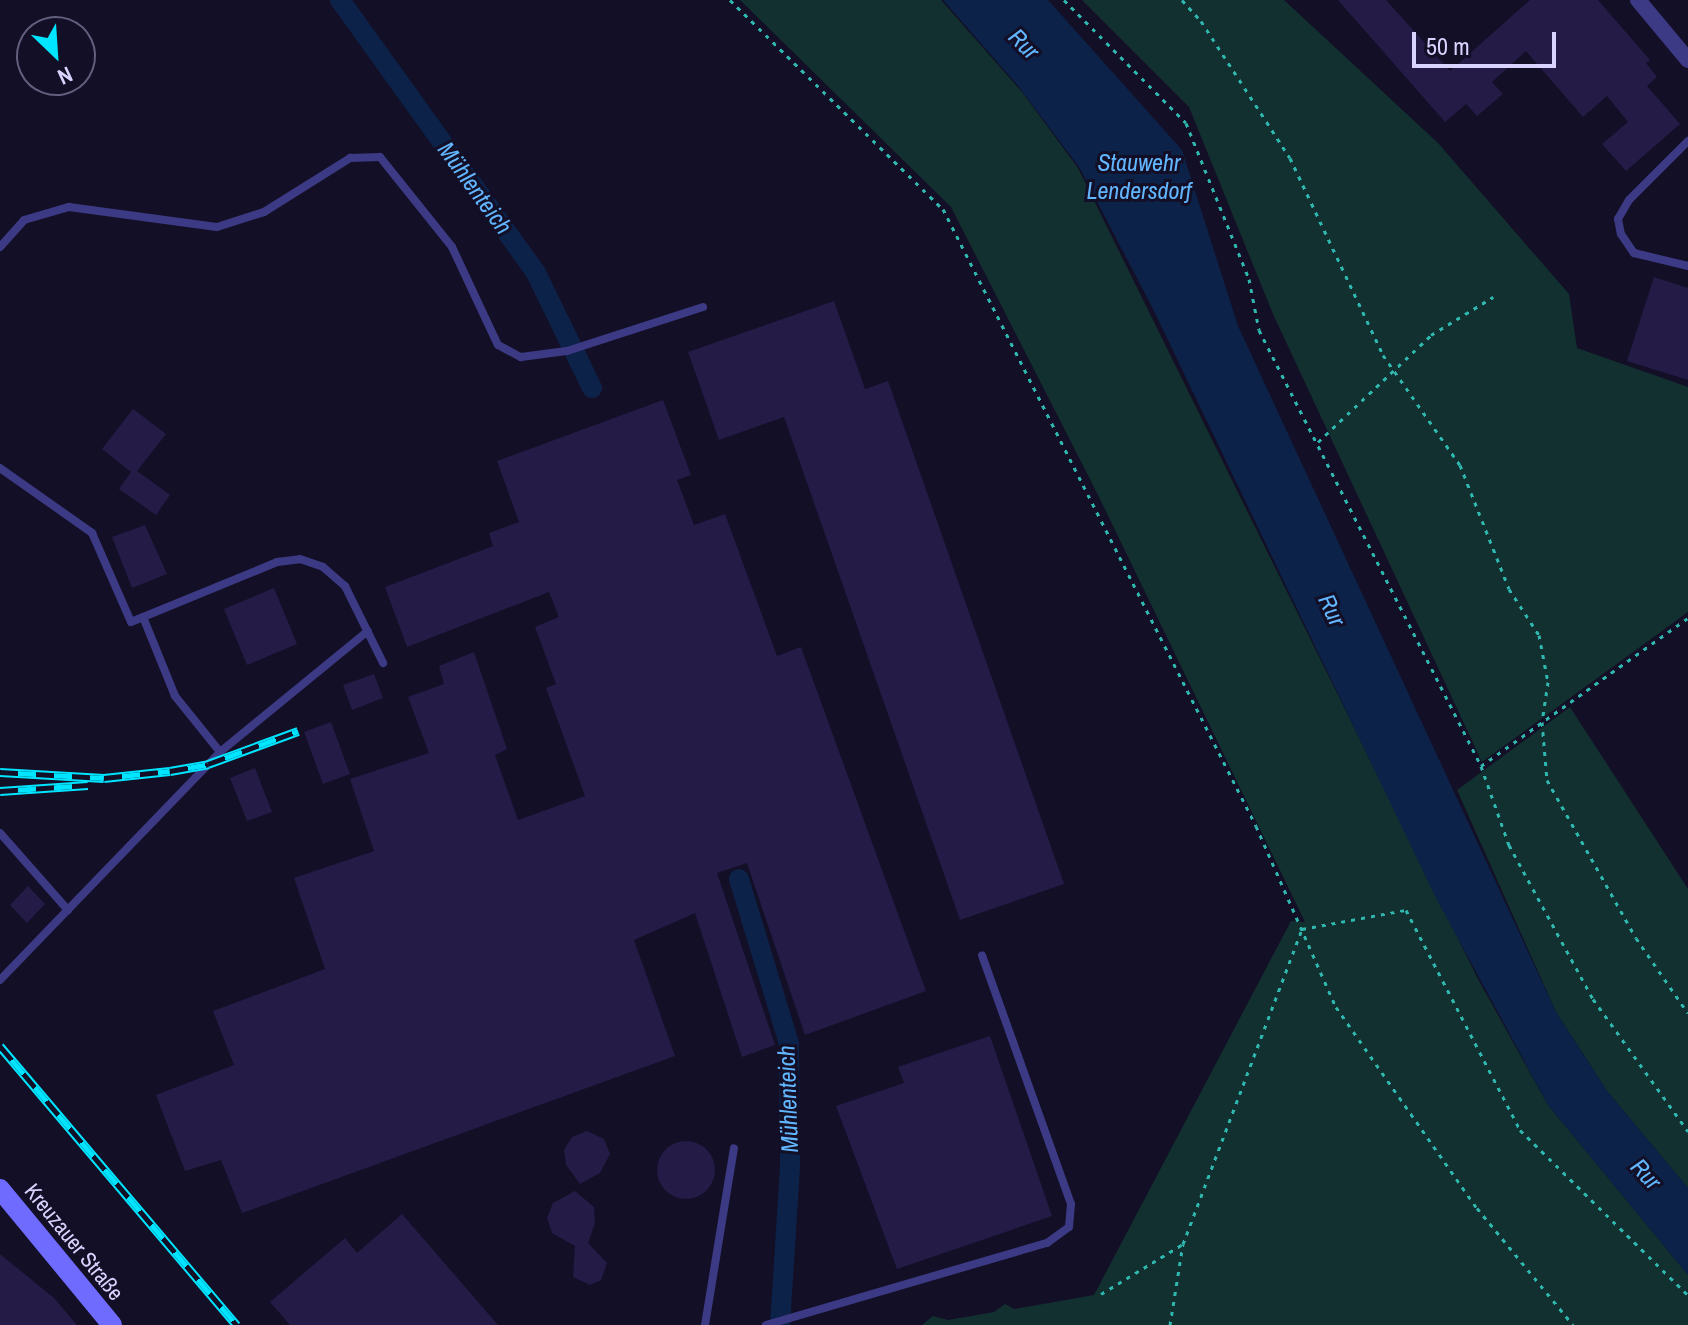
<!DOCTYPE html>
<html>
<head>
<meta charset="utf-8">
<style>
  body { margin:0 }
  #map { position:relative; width:1688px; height:1325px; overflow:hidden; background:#130f26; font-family:"Archivo Narrow",sans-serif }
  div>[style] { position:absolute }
  .green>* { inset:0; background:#12302f }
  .water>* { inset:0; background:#0c2248 }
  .canal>* { height:20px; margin:-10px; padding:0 10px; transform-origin:10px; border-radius:10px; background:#0c2248 }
  .building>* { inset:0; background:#241b47 }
  .round { border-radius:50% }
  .path>* { height:3px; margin-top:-1.5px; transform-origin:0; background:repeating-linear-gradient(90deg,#2fb8b0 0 4px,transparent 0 10px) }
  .lane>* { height:8px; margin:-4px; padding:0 4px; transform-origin:4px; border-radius:4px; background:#3d3a85 }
  .street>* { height:16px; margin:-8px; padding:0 8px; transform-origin:8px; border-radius:8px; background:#3d3a85 }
  .secondary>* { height:20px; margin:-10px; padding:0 10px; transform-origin:10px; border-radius:10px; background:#6f6bff }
  .rail>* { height:9px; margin-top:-4.5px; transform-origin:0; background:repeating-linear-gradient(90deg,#130f26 0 18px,#00e5ff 0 36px); box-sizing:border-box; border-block:2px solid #00e5ff }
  span { translate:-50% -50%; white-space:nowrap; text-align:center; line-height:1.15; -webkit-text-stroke:6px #130f26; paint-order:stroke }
  .street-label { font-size:22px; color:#d9d4ff }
  .water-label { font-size:24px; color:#62b6ff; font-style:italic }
  .north { position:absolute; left:16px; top:16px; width:80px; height:80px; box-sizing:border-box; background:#130f26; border:2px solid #625e7d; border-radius:50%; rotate:155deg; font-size:22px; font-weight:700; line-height:32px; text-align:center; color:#d9d4ff }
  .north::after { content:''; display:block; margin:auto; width:28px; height:36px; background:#00e5ff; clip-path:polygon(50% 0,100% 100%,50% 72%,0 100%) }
  .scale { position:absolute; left:1412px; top:32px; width:144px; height:36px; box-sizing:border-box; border:4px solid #d9d4ff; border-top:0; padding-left:10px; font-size:24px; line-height:28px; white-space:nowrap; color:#d9d4ff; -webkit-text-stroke:6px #130f26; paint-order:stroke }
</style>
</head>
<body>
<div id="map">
  <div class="green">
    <i style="clip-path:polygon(740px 0,941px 0,1022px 92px,1078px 168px,1478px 979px,1548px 1105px,1688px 1275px,1688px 1325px,922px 1325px,933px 1316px,948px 1320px,994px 1312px,1005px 1304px,1014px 1309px,1094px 1295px,1291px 921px,1305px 922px,1098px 495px,951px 207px)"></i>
    <i style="clip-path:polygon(1082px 0,1284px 0,1438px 143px,1569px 294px,1577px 348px,1688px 387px,1688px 612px,1482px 762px,1273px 314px,1189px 107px)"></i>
    <i style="clip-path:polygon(1570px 707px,1688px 889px,1688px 1188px,1607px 1091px,1556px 1012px,1457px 790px)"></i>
  </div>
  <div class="water">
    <i style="clip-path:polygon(943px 0,1048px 0,1182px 150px,1238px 326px,1556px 1012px,1607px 1091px,1688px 1188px,1688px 1275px,1548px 1105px,1436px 898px,1153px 309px,1079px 167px,1018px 86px)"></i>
  </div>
  <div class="canal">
    <i style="left:340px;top:0;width:336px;rotate:54.3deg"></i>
    <i style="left:536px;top:273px;width:128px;rotate:64deg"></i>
    <i style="left:739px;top:879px;width:172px;rotate:73.1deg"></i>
    <i style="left:789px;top:1044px;width:123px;rotate:89.5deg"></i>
    <i style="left:790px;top:1167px;width:158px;rotate:93.6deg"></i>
  </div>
  <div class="building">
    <i style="clip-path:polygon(1338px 0,1386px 0,1450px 71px,1530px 0,1598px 0,1650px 60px,1646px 63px,1657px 77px,1647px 86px,1680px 124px,1626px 171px,1602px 144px,1628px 122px,1607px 96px,1583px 117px,1526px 51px,1492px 82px,1503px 94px,1477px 116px,1466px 104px,1445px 122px)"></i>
    <i style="clip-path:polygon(1654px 277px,1688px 288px,1688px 380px,1627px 361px)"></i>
    <i style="clip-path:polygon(834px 301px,865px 389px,888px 381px,1064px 884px,960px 920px,784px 417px,719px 440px,688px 352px)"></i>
    <i style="clip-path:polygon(663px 400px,691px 475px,677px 480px,694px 525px,725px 514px,777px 656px,801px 647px,926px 991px,805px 1035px,747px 863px,717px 873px,775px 1045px,742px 1057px,695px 913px,634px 940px,675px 1056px,242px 1213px,221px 1160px,185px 1171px,156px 1095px,234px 1065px,213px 1011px,325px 969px,294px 878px,374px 851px,350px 779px,429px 753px,408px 697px,444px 684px,439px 666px,474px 652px,507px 749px,495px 755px,518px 820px,585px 796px,546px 688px,556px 684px,535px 627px,559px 617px,549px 592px,407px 647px,385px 587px,493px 546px,489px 533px,519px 522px,497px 461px)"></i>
    <i style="clip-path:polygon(133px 409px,166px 434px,137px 471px,170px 495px,156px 515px,119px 489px,131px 472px,102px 449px)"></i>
    <i style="clip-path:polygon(145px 525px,167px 574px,132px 588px,112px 537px)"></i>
    <i style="clip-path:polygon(274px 588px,297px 644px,247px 665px,224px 609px)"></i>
    <i style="clip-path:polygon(374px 674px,383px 698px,352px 710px,343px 685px)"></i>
    <i style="clip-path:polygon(331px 722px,350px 774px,323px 784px,304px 732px)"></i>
    <i style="clip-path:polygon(255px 768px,272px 812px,247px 821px,230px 778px)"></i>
    <i style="clip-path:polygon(28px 886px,45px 904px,27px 923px,10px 905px)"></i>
    <i style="clip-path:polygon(990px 1036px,1052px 1216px,897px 1269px,836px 1106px,904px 1083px,898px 1067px)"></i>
    <i style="clip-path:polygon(587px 1131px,604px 1139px,610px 1154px,600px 1173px,580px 1184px,566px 1165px,564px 1150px,572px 1137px)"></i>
    <i class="round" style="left:657px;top:1141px;width:58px;height:58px"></i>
    <i style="clip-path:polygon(575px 1191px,594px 1207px,595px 1223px,588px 1243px,607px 1263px,601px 1280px,590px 1285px,573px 1277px,575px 1246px,552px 1233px,547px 1218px,553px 1203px)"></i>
    <i style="clip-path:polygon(402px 1214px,498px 1325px,290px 1325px,270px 1302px,345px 1238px,357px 1253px)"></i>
    <i style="clip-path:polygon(0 1254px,54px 1298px,77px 1325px,0 1325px)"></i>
  </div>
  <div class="path">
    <i style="left:730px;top:0;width:298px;rotate:44.5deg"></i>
    <i style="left:943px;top:209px;width:692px;rotate:63.1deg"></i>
    <i style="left:1256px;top:826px;width:198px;rotate:66.2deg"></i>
    <i style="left:1336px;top:1007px;width:246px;rotate:55deg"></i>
    <i style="left:1477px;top:1208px;width:151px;rotate:50.6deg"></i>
    <i style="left:1064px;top:0;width:173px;rotate:45.2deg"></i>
    <i style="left:1186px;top:123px;width:168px;rotate:68deg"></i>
    <i style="left:1249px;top:279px;width:52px;rotate:78.9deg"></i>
    <i style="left:1259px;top:330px;width:489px;rotate:63deg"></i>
    <i style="left:1481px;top:766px;width:84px;rotate:70.5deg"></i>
    <i style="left:1509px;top:845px;width:175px;rotate:61.4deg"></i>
    <i style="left:1593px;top:999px;width:163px;rotate:54.3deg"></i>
    <i style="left:1182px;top:0;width:28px;rotate:48deg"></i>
    <i style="left:1201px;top:21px;width:163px;rotate:57deg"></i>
    <i style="left:1290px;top:158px;width:218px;rotate:64.7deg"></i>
    <i style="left:1383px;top:355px;width:134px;rotate:55deg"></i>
    <i style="left:1460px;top:465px;width:133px;rotate:68.4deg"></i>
    <i style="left:1509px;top:589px;width:55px;rotate:56.9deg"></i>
    <i style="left:1539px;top:635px;width:48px;rotate:79.2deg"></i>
    <i style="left:1548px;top:682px;width:40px;rotate:98.5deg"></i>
    <i style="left:1542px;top:722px;width:58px;rotate:85.1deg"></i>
    <i style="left:1547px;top:780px;width:181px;rotate:60.6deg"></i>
    <i style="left:1636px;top:938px;width:91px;rotate:55.3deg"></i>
    <i style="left:1318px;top:442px;width:156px;rotate:-43.4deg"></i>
    <i style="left:1431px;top:335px;width:73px;rotate:-31.5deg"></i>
    <i style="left:1481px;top:766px;width:254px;rotate:-35.6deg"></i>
    <i style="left:1101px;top:1294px;width:96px;rotate:-31.4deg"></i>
    <i style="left:1170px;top:1325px;width:82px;rotate:-80.9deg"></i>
    <i style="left:1183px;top:1244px;width:337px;rotate:-69.3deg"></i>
    <i style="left:1302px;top:929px;width:106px;rotate:-10.4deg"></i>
    <i style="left:1406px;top:910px;width:248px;rotate:62.6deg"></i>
    <i style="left:1520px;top:1130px;width:235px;rotate:44.5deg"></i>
  </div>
  <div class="lane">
    <i style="left:1688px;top:141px;width:83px;rotate:135deg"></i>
    <i style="left:1629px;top:200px;width:22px;rotate:120deg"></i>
    <i style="left:1618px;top:219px;width:15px;rotate:79deg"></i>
    <i style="left:1621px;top:234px;width:23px;rotate:56deg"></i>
    <i style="left:1634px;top:253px;width:56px;rotate:13.5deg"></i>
    <i style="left:0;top:247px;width:36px;rotate:-48deg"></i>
    <i style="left:24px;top:220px;width:47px;rotate:-16.1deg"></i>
    <i style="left:69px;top:207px;width:149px;rotate:7.7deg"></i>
    <i style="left:217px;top:227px;width:49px;rotate:-17.7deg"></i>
    <i style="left:264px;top:212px;width:102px;rotate:-32.1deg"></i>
    <i style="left:350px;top:158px;width:30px;rotate:-2deg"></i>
    <i style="left:380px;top:157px;width:115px;rotate:51.3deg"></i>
    <i style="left:452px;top:247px;width:108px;rotate:64.9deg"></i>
    <i style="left:498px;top:345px;width:26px;rotate:28deg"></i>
    <i style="left:521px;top:357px;width:46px;rotate:-7.4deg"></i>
    <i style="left:567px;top:351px;width:143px;rotate:-17.9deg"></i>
    <i style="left:0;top:468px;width:113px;rotate:35.2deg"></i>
    <i style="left:92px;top:533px;width:97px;rotate:66.3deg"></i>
    <i style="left:131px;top:622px;width:158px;rotate:-22.3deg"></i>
    <i style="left:277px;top:562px;width:23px;rotate:-7deg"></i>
    <i style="left:300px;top:559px;width:24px;rotate:19deg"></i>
    <i style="left:323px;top:567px;width:29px;rotate:41deg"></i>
    <i style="left:345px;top:586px;width:86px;rotate:63.7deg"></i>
    <i style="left:143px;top:617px;width:85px;rotate:67.9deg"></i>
    <i style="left:175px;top:696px;width:72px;rotate:51.2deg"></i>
    <i style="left:0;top:833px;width:103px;rotate:48.6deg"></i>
    <i style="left:0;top:980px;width:317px;rotate:-46deg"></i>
    <i style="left:220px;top:752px;width:191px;rotate:-39.3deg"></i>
    <i style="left:705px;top:1325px;width:179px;rotate:-80.7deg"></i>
    <i style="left:766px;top:1325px;width:293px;rotate:-16.3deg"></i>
    <i style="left:1047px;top:1243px;width:27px;rotate:-36deg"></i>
    <i style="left:1069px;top:1227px;width:23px;rotate:-85deg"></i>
    <i style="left:1071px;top:1204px;width:264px;rotate:-109.7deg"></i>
  </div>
  <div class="street">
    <i style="left:1638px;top:0;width:78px;rotate:50.2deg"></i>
  </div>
  <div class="secondary">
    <i style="left:0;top:1189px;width:176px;rotate:50.5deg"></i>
  </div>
  <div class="rail">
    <i style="left:0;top:772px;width:104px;rotate:3.3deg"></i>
    <i style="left:104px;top:778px;width:66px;rotate:-6.1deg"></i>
    <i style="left:170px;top:771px;width:39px;rotate:-10deg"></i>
    <i style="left:208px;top:764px;width:96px;rotate:-20.1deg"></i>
    <i style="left:0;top:791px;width:88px;rotate:-3.9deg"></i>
    <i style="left:0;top:1046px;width:366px;rotate:49.7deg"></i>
  </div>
  <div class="street-label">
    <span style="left:74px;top:1242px;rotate:51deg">Kreuzauer Straße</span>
  </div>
  <div class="water-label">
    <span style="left:1024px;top:44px;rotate:45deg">Rur</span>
    <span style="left:1139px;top:177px">Stauwehr<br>Lendersdorf</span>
    <span style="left:475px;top:188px;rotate:54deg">Mühlenteich</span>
    <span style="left:1332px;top:610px;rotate:65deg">Rur</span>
    <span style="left:788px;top:1099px;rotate:-92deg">Mühlenteich</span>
    <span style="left:1646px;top:1174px;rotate:47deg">Rur</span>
  </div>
  <div class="north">N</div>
  <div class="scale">50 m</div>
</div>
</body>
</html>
